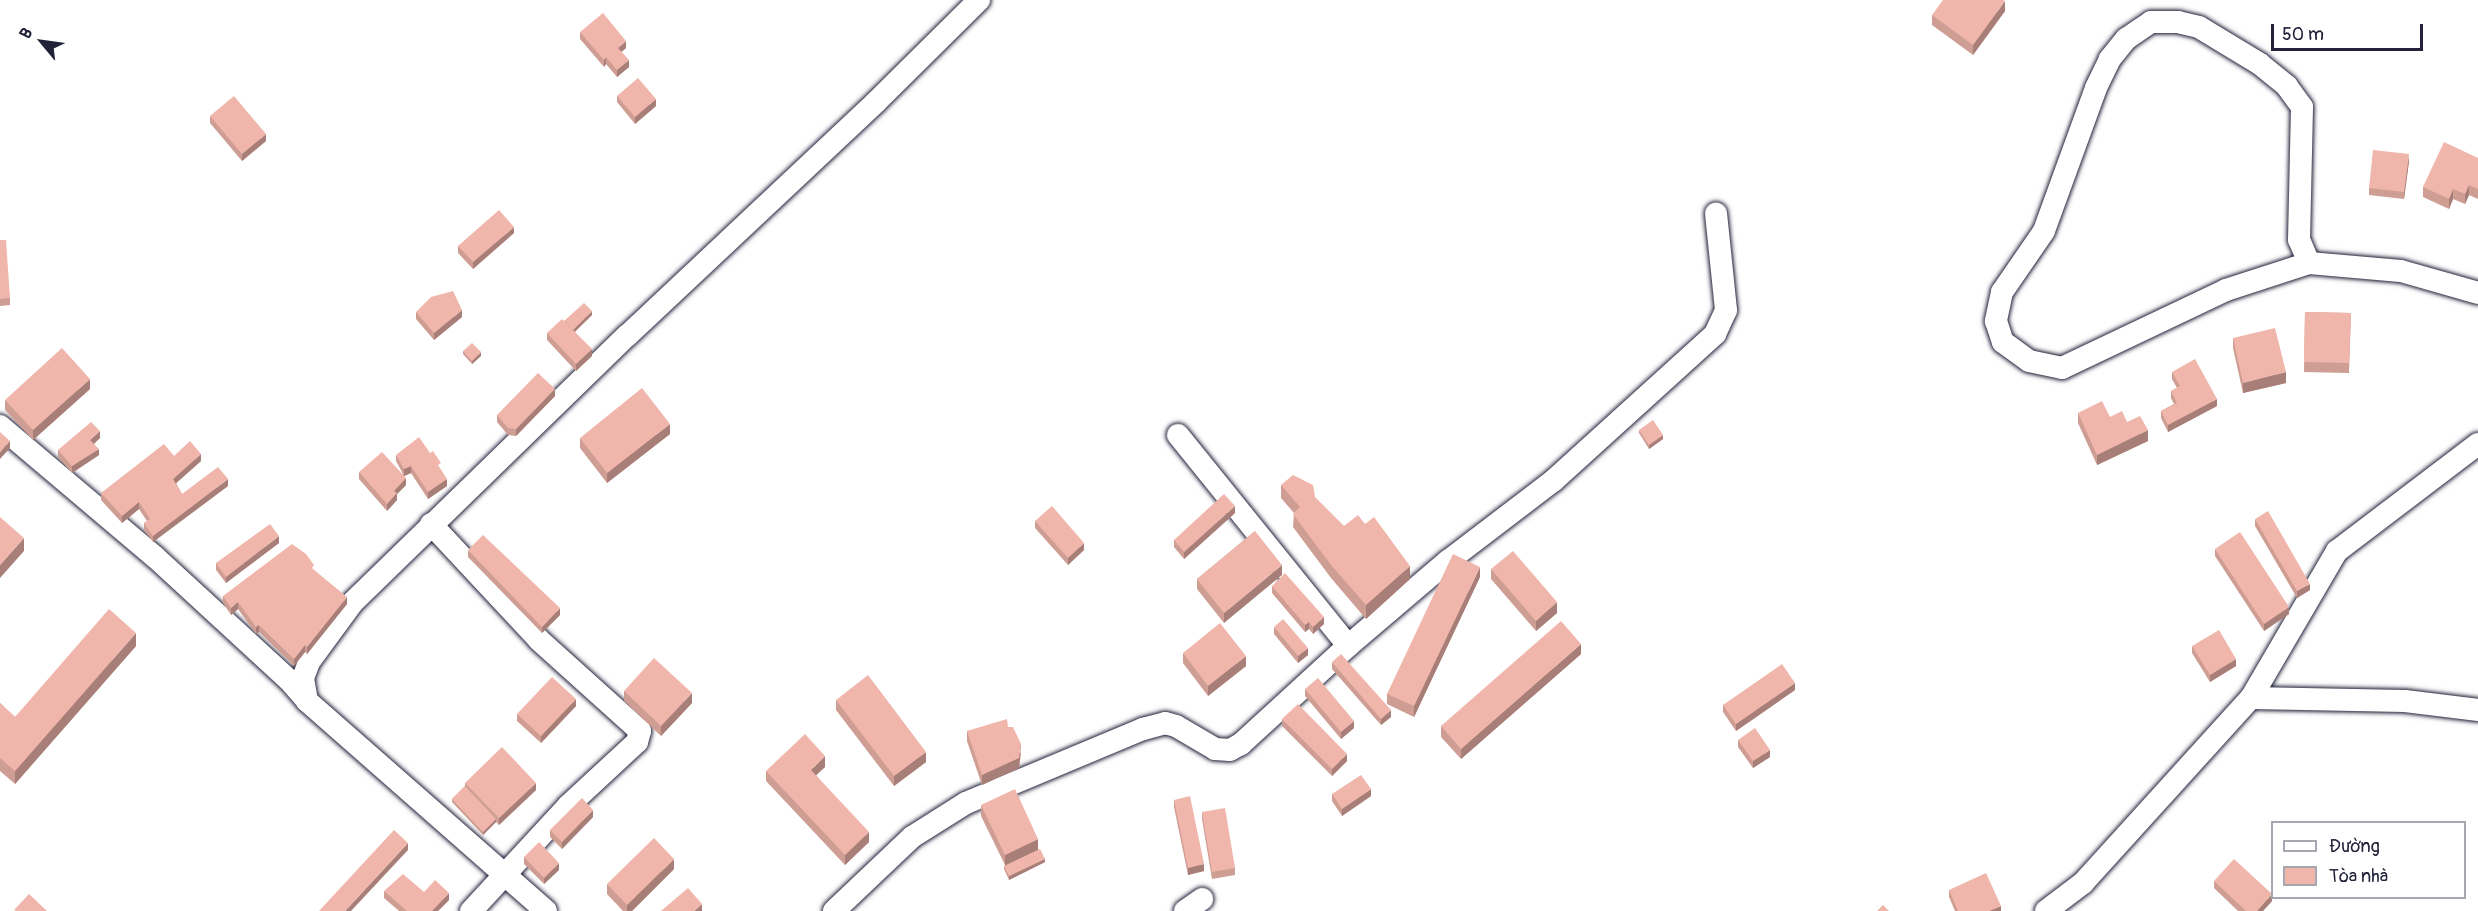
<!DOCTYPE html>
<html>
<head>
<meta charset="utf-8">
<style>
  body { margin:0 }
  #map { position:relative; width:2478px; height:911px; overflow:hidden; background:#fff; font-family:Pangolin,sans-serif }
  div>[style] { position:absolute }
  .roads { filter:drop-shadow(0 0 2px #22223b) drop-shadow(0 0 2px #22223b) }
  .minor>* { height:22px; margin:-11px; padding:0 11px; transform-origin:11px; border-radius:11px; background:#fff }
  .wall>* { inset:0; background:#ce9d93 }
  .shaded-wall>* { inset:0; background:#a87f78 }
  .building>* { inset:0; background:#f0b6ab }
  span { translate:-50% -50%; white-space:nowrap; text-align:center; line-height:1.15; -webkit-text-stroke:5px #fff; paint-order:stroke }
  .legend { position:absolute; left:2271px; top:821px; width:195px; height:78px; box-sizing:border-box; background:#fff; border:2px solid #a7a7b1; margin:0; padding:8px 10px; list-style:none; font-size:18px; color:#22223b }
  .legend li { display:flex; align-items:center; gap:12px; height:30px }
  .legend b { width:30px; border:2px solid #a7a7b1 }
  .north { position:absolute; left:12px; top:12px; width:60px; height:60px; -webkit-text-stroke:4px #fff; paint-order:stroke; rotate:299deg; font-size:16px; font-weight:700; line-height:24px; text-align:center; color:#22223b }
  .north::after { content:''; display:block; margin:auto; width:21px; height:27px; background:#22223b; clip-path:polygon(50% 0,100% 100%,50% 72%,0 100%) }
  .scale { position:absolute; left:2271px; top:24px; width:152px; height:27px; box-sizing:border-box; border:3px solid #22223b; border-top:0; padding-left:8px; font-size:18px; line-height:21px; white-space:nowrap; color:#22223b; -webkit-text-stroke:4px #fff; paint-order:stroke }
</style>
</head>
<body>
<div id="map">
  <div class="roads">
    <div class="minor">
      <i style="left:2309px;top:263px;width:25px;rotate:-113deg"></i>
      <i style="left:2299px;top:240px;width:133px;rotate:-88.7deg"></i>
      <i style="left:2302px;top:107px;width:26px;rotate:-126deg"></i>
      <i style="left:2287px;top:86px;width:35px;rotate:-141deg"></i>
      <i style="left:2260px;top:64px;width:71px;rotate:-148.8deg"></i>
      <i style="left:2199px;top:27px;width:22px;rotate:-167deg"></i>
      <i style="left:2178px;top:22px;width:27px;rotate:180deg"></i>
      <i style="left:2151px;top:22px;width:30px;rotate:146deg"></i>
      <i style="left:2126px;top:39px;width:26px;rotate:129deg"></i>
      <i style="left:2110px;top:59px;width:32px;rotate:116deg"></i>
      <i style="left:2096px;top:88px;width:152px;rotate:110deg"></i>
      <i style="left:2044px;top:231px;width:74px;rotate:124.5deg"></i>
      <i style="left:2002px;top:292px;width:30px;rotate:102deg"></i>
      <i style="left:1996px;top:321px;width:22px;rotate:72deg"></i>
      <i style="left:2003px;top:342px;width:32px;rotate:36deg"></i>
      <i style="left:2029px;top:361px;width:34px;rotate:12deg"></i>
      <i style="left:2062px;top:368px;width:182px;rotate:-25.4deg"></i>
      <i style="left:2226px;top:290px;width:87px;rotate:-18deg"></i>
      <i style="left:2309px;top:263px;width:92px;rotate:5deg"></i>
      <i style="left:2401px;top:271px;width:80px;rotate:15.9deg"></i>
      <i style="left:0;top:426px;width:202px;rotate:40.2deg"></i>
      <i style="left:154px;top:556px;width:183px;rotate:42.6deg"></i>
      <i style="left:289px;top:680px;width:28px;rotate:49deg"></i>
      <i style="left:307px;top:701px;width:318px;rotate:41.3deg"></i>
      <i style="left:1178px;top:435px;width:271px;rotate:51.1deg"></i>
      <i style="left:431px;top:524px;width:158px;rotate:47deg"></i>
      <i style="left:539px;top:640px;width:136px;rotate:42deg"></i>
      <i style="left:640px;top:731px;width:11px;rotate:105deg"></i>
      <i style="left:637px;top:742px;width:94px;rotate:137.2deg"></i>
      <i style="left:568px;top:806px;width:143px;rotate:132.7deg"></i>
      <i style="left:2251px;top:698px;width:154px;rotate:1.1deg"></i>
      <i style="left:2405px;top:701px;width:74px;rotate:7deg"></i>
      <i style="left:307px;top:701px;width:23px;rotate:-100deg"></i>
      <i style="left:303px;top:678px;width:17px;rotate:-69deg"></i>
      <i style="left:309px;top:662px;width:74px;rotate:-53.7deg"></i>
      <i style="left:353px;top:602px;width:383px;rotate:-44.2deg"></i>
      <i style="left:628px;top:335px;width:340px;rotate:-43.2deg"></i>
      <i style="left:876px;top:102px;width:145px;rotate:-44.7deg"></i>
      <i style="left:834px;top:911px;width:108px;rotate:-43.5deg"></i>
      <i style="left:912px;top:837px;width:64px;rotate:-32.2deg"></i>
      <i style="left:966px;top:803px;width:192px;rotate:-22.7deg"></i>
      <i style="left:1143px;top:729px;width:23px;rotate:-15deg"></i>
      <i style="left:1165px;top:723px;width:11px;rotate:15deg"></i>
      <i style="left:1176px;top:726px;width:45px;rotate:30.5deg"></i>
      <i style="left:1215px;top:749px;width:15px;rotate:4deg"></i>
      <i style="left:1230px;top:750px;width:13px;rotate:-29deg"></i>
      <i style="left:1241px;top:744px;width:145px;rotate:-42.5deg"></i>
      <i style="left:1348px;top:646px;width:131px;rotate:-40.4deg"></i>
      <i style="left:1448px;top:561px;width:132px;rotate:-37.3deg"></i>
      <i style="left:1553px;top:481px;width:219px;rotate:-42.2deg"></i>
      <i style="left:1715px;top:334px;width:26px;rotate:-65deg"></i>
      <i style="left:1726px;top:310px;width:97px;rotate:-95.9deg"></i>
      <i style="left:1185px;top:911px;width:21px;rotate:-35deg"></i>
      <i style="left:2046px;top:911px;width:46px;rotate:-37.1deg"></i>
      <i style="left:2083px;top:883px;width:250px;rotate:-47.8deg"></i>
      <i style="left:2251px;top:698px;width:170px;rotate:-59.7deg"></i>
      <i style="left:2337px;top:551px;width:177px;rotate:-37.2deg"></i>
    </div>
  </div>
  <div class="wall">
    <i style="clip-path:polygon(2005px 11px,1973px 55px,1932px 25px,1932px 15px)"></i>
    <i style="clip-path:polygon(580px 32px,626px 48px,621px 52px,629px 67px,617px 77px,606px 64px,604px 67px,580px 39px)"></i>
    <i style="clip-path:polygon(617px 96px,656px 106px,635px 124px,617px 102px)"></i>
    <i style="clip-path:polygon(210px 116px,266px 141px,242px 161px,210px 123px)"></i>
    <i style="clip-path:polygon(2478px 158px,2478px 199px,2469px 195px,2465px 204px,2453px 199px,2449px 209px,2423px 197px,2423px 187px)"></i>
    <i style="clip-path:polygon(2409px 161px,2404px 199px,2369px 195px,2369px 188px)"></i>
    <i style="clip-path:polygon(514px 233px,473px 269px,458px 253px,458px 246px)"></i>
    <i style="clip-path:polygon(0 240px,10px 298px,10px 305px,0 306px)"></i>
    <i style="clip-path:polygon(416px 312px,462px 317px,434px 340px,416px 319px)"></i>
    <i style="clip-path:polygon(2305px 312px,2351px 313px,2349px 373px,2304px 372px)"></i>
    <i style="clip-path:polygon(592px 315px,575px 332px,592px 356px,576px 371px,547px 340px,547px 333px,564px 321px)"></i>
    <i style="clip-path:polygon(2233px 338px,2286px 383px,2243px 393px,2233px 348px)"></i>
    <i style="clip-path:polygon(463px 351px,481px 356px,472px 364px,463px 354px)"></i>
    <i style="clip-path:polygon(2172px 372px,2217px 406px,2168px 432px,2161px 418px,2161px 411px,2174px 404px,2171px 398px,2171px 391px,2177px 388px,2172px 379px)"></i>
    <i style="clip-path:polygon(90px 389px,33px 440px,5px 410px,5px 400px)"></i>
    <i style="clip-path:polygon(555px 396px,516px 436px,508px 435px,497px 422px,497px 415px)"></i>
    <i style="clip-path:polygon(2078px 413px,2110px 417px,2127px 422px,2148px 441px,2097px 465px,2078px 423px)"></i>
    <i style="clip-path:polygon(1639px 430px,1663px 439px,1649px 449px,1639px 433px)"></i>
    <i style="clip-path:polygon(670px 434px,607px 483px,580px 448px,580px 438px)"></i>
    <i style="clip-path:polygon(100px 438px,94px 444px,99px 455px,72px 473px,58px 457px,58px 450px)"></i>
    <i style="clip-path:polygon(396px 455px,441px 470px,447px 486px,428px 499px,411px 473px,404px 476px,406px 485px,397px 494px,397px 500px,387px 511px,359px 479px,359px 472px,403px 474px,396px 461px)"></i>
    <i style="clip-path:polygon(174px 456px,201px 461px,176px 483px,182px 494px,228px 486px,153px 542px,144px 530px,144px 523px,147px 521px,139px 509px,122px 523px,101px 500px,101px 493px)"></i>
    <i style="clip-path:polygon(1281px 485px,1344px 526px,1365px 524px,1410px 579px,1366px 619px,1331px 578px,1293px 527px,1294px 513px,1281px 498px)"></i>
    <i style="clip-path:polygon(1235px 513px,1184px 559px,1174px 547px,1174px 540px)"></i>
    <i style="clip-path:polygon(2255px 519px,2310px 590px,2297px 598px,2255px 526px)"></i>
    <i style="clip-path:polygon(1035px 521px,1084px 550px,1068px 565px,1035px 528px)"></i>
    <i style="clip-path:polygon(1255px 531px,1224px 623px,1197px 589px,1197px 579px)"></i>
    <i style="clip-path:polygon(279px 543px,226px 583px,216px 570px,216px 563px)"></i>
    <i style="clip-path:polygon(2215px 549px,2289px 614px,2264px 631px,2215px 556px)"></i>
    <i style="clip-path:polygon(468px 550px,560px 615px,542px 633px,468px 557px)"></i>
    <i style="clip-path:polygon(1491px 569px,1557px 613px,1536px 631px,1491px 579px)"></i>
    <i style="clip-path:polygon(314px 570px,347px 604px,307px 654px,305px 652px,294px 666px,259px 632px,256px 634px,238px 609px,231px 615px,223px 603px,223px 596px)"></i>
    <i style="clip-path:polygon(1480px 577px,1414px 717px,1387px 704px,1387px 694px)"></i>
    <i style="clip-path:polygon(1272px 586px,1324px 624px,1313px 634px,1309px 629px,1305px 632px,1272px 593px)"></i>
    <i style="clip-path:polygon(1274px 627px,1308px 655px,1298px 663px,1274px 634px)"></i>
    <i style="clip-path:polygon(136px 646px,15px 784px,0 771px,0 703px,15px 717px)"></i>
    <i style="clip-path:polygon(2192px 646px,2236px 666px,2210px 682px,2192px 653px)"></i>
    <i style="clip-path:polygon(1183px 653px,1246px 666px,1208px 696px,1183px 663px)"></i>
    <i style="clip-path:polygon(1581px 654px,1461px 759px,1441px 737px,1441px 726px)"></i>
    <i style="clip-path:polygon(1332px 662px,1391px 717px,1381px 725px,1332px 669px)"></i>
    <i style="clip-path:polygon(1305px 689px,1354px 728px,1341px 739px,1305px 696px)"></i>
    <i style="clip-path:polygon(1795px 690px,1736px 731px,1723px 712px,1723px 705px)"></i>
    <i style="clip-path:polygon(624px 691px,692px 703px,661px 736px,624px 701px)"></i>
    <i style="clip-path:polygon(836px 700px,926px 762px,894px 786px,836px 710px)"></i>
    <i style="clip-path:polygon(576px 706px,541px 743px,517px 721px,517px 714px)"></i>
    <i style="clip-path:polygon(1282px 719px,1347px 761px,1332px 776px,1282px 726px)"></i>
    <i style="clip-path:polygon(1008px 727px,1021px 754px,1019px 768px,982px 785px,967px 741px,967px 731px)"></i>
    <i style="clip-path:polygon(1738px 740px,1770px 757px,1753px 768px,1738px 747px)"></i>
    <i style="clip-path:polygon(825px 767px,816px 775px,869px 842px,845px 865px,766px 781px,766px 771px)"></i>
    <i style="clip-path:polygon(465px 783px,536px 790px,499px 825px,496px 822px,483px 835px,452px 802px,452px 799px,465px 786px)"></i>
    <i style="clip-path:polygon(1332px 794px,1371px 796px,1342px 816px,1332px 801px)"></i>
    <i style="clip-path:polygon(1174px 800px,1204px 871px,1188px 875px,1174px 807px)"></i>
    <i style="clip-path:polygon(981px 805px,1038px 849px,1045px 862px,1009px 880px,1004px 869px,1004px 866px,1005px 865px,981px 816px)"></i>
    <i style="clip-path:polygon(1202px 812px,1235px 868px,1235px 875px,1212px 879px,1202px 819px)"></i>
    <i style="clip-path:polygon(593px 817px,562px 849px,550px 837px,550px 830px)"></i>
    <i style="clip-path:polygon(524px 857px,559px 870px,544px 884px,524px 864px)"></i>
    <i style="clip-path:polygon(674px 869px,632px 911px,623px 911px,607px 894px,607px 884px)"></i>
    <i style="clip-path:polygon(2214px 881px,2272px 901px,2263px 911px,2238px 911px,2214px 888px)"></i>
    <i style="clip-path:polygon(1949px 890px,2001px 911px,1955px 911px,1949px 897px)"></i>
    <i style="clip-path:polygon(384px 891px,424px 892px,449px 900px,438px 911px,399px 911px,384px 898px)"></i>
  </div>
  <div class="shaded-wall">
    <i style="clip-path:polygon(2005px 1px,2005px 11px,1973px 55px,1973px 45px)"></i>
    <i style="clip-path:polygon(626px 41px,626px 48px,618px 55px,618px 48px)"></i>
    <i style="clip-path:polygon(606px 57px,606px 64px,604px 67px,604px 60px)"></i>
    <i style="clip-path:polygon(629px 60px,629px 67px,617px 77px,617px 70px)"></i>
    <i style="clip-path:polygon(656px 99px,656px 106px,635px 124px,635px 117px)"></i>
    <i style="clip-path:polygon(266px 134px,266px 141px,242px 161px,242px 154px)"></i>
    <i style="clip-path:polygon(2409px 154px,2409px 161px,2404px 199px,2404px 192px)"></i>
    <i style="clip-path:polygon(2469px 185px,2469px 195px,2465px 204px,2465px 194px)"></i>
    <i style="clip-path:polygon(2453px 189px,2453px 199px,2449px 209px,2449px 199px)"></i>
    <i style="clip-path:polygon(514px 227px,514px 233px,473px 269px,473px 262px)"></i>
    <i style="clip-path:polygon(462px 310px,462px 317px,434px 340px,434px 333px)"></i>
    <i style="clip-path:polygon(592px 311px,592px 315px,571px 335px,571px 332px)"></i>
    <i style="clip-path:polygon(592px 349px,592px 356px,576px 371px,576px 364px)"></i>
    <i style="clip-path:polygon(481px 352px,481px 356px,472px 364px,472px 361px)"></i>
    <i style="clip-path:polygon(2286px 372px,2286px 383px,2243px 393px,2243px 383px)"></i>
    <i style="clip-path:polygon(90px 379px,90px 389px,33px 440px,33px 430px)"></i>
    <i style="clip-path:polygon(555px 389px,555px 396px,516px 436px,516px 429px)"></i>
    <i style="clip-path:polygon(2217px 399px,2217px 406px,2168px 432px,2168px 425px)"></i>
    <i style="clip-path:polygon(670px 424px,670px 434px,607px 483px,607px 473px)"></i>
    <i style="clip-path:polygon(2148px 430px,2148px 441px,2097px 465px,2097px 455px)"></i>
    <i style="clip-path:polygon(100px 431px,100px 438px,90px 447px,90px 440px)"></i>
    <i style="clip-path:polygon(1663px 435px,1663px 439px,1649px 449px,1649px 445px)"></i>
    <i style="clip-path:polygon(10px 441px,10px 448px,0 459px,0 452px)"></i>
    <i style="clip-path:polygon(99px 449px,99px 455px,72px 473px,72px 466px)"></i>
    <i style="clip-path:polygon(201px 454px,201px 461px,173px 486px,173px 479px)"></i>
    <i style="clip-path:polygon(411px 466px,411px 473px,404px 476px,404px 469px)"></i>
    <i style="clip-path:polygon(406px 478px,406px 485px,397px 494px,397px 500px,387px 511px,387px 504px,394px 491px)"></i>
    <i style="clip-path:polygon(228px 479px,228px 486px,153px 542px,153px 536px)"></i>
    <i style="clip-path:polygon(447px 479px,447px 486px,428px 499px,428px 492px)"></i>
    <i style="clip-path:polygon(139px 502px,139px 509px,122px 523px,122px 516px)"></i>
    <i style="clip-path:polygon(1235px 506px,1235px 513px,1184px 559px,1184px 552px)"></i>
    <i style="clip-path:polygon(279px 536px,279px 543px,226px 583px,226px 577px)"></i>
    <i style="clip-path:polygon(24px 538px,24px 551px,0 578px,0 565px)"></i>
    <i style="clip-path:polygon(1084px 543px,1084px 550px,1068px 565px,1068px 558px)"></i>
    <i style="clip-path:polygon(1282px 565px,1282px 575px,1224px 623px,1224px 613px)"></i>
    <i style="clip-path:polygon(1410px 566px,1410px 579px,1366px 619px,1366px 605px)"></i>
    <i style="clip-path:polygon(1480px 567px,1480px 577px,1414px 717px,1414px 706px)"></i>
    <i style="clip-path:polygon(2310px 584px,2310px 590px,2297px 598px,2297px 591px)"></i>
    <i style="clip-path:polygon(347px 597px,347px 604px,307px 654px,307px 647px)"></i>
    <i style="clip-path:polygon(238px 602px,238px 609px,231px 615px,231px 608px)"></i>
    <i style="clip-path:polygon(1557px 602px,1557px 613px,1536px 631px,1536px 621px)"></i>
    <i style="clip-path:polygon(2289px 607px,2289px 614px,2264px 631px,2264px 624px)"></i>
    <i style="clip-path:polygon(560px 608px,560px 615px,542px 633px,542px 627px)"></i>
    <i style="clip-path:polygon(1324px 617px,1324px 624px,1313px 634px,1313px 627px)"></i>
    <i style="clip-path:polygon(1309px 622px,1309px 629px,1305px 632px,1305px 625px)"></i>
    <i style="clip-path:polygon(259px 625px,259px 632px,256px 634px,256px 627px)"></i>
    <i style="clip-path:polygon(136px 633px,136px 646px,15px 784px,15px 771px)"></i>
    <i style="clip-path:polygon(1581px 644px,1581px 654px,1461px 759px,1461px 749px)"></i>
    <i style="clip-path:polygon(305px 645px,305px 652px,294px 666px,294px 659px)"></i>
    <i style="clip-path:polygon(1308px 648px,1308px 655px,1298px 663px,1298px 656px)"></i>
    <i style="clip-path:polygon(1246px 656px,1246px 666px,1208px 696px,1208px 686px)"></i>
    <i style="clip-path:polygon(2236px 659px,2236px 666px,2210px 682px,2210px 675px)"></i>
    <i style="clip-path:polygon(1795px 683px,1795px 690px,1736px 731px,1736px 724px)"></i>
    <i style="clip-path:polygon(692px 693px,692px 703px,661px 736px,661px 726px)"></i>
    <i style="clip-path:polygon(576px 699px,576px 706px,541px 743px,541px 736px)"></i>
    <i style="clip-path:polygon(1391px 710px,1391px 717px,1381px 725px,1381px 719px)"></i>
    <i style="clip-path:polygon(1354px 721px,1354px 728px,1341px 739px,1341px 732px)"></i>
    <i style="clip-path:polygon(1021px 744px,1019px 768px,982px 785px,982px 775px)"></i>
    <i style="clip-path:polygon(1770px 750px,1770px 757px,1753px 768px,1753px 761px)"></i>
    <i style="clip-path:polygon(926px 752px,926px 762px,894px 786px,894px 776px)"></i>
    <i style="clip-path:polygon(1347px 754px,1347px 761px,1332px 776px,1332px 769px)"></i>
    <i style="clip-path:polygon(825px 756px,825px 767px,811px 780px,811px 770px)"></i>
    <i style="clip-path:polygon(536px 783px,536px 790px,499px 825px,499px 818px)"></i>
    <i style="clip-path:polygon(1371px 789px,1371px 796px,1342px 816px,1342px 809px)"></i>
    <i style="clip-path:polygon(593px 810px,593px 817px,562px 849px,562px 842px)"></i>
    <i style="clip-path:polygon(496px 819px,496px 822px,483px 835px,483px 832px)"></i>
    <i style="clip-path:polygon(869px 832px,869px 842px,845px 865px,845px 855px)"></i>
    <i style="clip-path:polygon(1038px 839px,1038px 850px,1005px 866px,1005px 855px)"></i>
    <i style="clip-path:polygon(408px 843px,408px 850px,351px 911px,345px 911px)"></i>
    <i style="clip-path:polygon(674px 859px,674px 869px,632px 911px,627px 911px,627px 905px)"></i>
    <i style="clip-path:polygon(1045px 859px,1045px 862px,1009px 880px,1009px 876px)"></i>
    <i style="clip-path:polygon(559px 863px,559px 870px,544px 884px,544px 878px)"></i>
    <i style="clip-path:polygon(1204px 864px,1204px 871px,1188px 875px,1188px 868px)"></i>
    <i style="clip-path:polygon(449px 893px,449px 900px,438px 911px,432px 911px)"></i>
    <i style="clip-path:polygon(2272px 894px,2272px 901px,2263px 911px,2257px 911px)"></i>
    <i style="clip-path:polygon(702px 904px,702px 911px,694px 911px)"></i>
    <i style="clip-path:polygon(2001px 906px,2001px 911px,1989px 911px)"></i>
  </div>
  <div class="building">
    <i style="clip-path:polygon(1943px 0,2003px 0,2005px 1px,1973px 45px,1932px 15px)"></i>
    <i style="clip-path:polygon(603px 13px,626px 41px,618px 48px,629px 60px,617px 70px,606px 57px,604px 60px,580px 32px)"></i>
    <i style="clip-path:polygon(638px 78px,656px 99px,635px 117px,617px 96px)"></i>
    <i style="clip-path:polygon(234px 96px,266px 134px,242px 154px,210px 116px)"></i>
    <i style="clip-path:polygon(2444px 142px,2478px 158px,2478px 189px,2469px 185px,2465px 194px,2453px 189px,2449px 199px,2423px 187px)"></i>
    <i style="clip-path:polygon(2373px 150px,2409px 154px,2404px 192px,2369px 188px)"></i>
    <i style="clip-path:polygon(499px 210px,514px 227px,473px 262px,458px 246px)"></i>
    <i style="clip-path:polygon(0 240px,6px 240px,10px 298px,0 299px)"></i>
    <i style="clip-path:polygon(453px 291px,462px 310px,434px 333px,416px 312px,431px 297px)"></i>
    <i style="clip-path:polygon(584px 303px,592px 311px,573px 330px,564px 321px)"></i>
    <i style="clip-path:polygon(2305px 312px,2351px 313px,2349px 363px,2304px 362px)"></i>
    <i style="clip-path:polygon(562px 319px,592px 349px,576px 364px,547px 333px)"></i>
    <i style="clip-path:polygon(2275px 328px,2286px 372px,2243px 383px,2233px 338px)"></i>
    <i style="clip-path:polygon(472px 343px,481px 352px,472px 361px,463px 351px)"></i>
    <i style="clip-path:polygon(62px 348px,90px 379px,33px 430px,5px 400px)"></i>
    <i style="clip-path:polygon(2195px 359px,2217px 399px,2168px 425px,2161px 411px,2177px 403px,2171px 391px,2180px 386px,2172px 372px)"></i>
    <i style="clip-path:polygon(538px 373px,555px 389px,516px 429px,508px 428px,497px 415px)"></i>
    <i style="clip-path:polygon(642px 388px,670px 424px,607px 473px,580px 438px)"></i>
    <i style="clip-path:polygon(2102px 401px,2110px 417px,2122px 411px,2127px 422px,2140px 416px,2148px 430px,2097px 455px,2078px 413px)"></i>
    <i style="clip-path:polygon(1653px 420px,1663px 435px,1649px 445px,1639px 430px)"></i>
    <i style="clip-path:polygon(91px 422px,100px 431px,90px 440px,99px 449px,72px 466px,58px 450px)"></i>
    <i style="clip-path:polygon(0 432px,10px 441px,0 452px)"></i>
    <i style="clip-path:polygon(419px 437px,430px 453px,433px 451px,441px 463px,438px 465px,447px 479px,428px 492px,411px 466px,404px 469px,396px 455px)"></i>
    <i style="clip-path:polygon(190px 441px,201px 454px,173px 479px,182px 494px,218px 467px,228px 479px,153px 536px,144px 523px,150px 519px,139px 502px,122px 516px,101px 493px,164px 444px,174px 456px)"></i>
    <i style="clip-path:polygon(382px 452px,406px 478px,394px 491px,397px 493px,387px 504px,359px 472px)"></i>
    <i style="clip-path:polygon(1293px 475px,1313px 485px,1315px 497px,1344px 526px,1358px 515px,1365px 524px,1374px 517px,1410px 566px,1366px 605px,1331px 565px,1293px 514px,1300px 507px,1281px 485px)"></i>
    <i style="clip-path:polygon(1224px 494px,1235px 506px,1184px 552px,1174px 540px)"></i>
    <i style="clip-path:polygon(1052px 506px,1084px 543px,1068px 558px,1035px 521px)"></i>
    <i style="clip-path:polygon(2268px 511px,2310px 584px,2297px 591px,2255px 519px)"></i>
    <i style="clip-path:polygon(0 517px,24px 538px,0 565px)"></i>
    <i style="clip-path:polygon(270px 524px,279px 536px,226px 577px,216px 563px)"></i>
    <i style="clip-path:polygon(1255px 531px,1282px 565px,1224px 613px,1197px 579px)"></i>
    <i style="clip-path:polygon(2240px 532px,2289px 607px,2264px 624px,2215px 549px)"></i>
    <i style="clip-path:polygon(483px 535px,560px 608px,542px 627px,468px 550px)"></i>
    <i style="clip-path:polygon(292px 544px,306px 554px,314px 565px,312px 568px,325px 579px,347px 597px,307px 647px,305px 645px,294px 659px,259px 625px,256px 627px,238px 602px,231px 608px,223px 596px)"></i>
    <i style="clip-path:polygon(1513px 551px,1557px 602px,1536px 621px,1491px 569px)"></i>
    <i style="clip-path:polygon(1453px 554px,1480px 567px,1414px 706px,1387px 694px)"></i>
    <i style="clip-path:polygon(1285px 573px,1324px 617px,1313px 627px,1309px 622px,1305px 625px,1272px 586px)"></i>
    <i style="clip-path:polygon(109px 609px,136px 633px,15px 771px,0 758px,0 703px,15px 717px)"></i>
    <i style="clip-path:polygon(1283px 619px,1308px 648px,1298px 656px,1274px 627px)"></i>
    <i style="clip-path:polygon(1561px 621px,1581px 644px,1461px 749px,1441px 726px)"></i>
    <i style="clip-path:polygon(1220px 623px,1246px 656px,1208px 686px,1183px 653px)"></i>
    <i style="clip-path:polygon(2219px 630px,2236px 659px,2210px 675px,2192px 646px)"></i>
    <i style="clip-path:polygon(1341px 654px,1391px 710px,1381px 719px,1332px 662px)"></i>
    <i style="clip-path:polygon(654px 658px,692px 693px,661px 726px,624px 691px)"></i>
    <i style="clip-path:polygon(1782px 664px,1795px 683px,1736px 724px,1723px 705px)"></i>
    <i style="clip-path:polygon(868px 675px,926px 752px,894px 776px,836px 700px)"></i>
    <i style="clip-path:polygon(552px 677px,576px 699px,541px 736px,517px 714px)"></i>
    <i style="clip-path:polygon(1318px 678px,1354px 721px,1341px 732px,1305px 689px)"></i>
    <i style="clip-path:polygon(1298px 704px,1347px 754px,1332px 769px,1282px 719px)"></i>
    <i style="clip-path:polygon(1007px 719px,1008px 727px,1013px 727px,1021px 744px,1019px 758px,982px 775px,967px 731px)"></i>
    <i style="clip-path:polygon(1755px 728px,1770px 750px,1753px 761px,1738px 740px)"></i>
    <i style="clip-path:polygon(805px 734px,825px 756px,811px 770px,869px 832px,845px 855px,766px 771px)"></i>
    <i style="clip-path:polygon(502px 747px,536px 783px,499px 818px,465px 783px)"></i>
    <i style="clip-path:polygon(1361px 775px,1371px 789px,1342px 809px,1332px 794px)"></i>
    <i style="clip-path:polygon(465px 786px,496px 819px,483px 832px,452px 799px)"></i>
    <i style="clip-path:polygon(1015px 789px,1038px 839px,1005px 855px,981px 805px)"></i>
    <i style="clip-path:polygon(1190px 796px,1204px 864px,1188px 868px,1174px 800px)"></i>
    <i style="clip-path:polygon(582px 798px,593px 810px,562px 842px,550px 830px)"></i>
    <i style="clip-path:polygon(1225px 808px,1235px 868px,1212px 872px,1202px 812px)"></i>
    <i style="clip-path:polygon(394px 830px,408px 843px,345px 911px,319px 911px)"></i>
    <i style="clip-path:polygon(654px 838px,674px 859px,627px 905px,607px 884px)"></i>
    <i style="clip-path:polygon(539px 842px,559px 863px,544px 878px,524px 857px)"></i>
    <i style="clip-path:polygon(1040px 849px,1045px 859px,1009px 876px,1004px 866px)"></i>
    <i style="clip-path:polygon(2234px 859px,2272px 894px,2257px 911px,2246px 911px,2214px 881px)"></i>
    <i style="clip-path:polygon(1986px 873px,2001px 906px,1989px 911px,1958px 911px,1949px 890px)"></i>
    <i style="clip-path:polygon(403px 874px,424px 892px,435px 880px,449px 893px,432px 911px,407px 911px,384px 891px)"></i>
    <i style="clip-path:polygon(688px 888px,702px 904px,694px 911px,661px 911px)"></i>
    <i style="clip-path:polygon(29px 894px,47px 911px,16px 911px,14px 910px)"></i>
    <i style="clip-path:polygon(1883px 905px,1889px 911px,1877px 911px)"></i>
  </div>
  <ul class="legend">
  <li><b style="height:8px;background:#fff"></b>Đường</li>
  <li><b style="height:16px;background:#f0b6ab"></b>Tòa nhà</li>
  </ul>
  <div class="north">B</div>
  <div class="scale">50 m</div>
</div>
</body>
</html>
